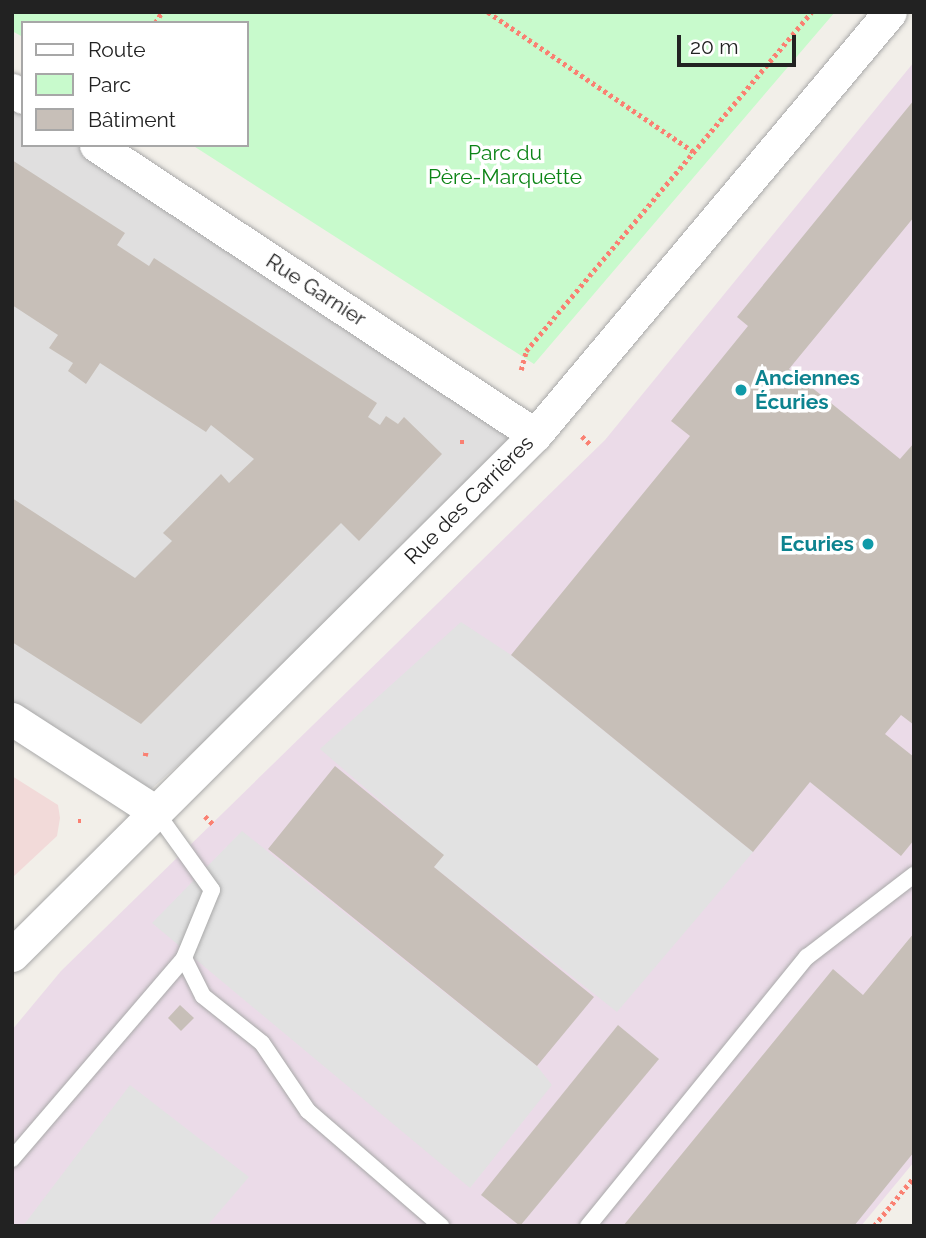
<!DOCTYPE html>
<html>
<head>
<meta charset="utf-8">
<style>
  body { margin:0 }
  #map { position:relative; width:926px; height:1238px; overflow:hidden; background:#f2efe9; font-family:Raleway,sans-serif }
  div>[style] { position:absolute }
  .residential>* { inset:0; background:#e0dfdf }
  .commercial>* { inset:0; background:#f2dad9 }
  .industrial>* { inset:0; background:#ebdbe8 }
  .park>* { inset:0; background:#c8facc }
  .parking>* { inset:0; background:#e2e2e2 }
  .building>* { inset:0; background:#c7bfb8 }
  .path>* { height:4.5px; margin-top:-2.25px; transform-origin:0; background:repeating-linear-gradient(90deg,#fa8072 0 3.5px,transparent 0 7px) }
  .roads { filter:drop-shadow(0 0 2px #a9a9a9) drop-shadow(0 0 2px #a9a9a9) }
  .lane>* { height:16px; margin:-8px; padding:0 8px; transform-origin:8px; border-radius:8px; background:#fff }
  .street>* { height:33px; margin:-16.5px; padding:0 16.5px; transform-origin:16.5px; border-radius:16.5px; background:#fff }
  .dots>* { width:19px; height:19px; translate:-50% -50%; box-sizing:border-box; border:4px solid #fff; border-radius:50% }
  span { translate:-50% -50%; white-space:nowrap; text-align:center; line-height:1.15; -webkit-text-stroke:7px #fff; paint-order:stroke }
  .park-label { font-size:21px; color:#0c8416 }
  .street-label { font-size:21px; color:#222 }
  .culture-label { font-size:21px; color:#0d838f; font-weight:700 }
  .left { translate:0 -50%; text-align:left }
  .right { translate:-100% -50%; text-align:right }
  .frame { position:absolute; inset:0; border:14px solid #222; pointer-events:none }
  .legend { position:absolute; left:21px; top:21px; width:228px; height:126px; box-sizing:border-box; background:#fff; border:2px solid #a7a7a7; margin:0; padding:9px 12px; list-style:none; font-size:21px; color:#222 }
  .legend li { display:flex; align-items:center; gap:14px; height:35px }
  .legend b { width:35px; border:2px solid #a7a7a7 }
  .scale { position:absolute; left:677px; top:35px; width:119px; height:32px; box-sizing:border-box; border:4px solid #222; border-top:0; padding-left:9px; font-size:21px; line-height:24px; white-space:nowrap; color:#222; -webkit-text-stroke:5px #fff; paint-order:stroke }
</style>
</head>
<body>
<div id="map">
  <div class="residential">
    <i style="clip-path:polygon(12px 91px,23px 98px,23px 145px,94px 145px,523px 436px,341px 621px,150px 790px,12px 705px)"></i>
  </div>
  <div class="commercial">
    <i style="clip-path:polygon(12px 776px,58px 805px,60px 818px,57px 836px,12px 878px)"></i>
  </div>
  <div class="industrial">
    <i style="clip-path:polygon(914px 62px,914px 1162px,861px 1226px,12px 1226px,12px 1030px,61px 971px,605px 440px)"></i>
  </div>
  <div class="park">
    <i style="clip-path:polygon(12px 12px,835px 12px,534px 364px,192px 145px,247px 145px,247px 23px,23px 23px,23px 37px,12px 31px)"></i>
  </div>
  <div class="parking">
    <i style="clip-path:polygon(461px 622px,511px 655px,753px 852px,617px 1012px,434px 867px,443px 855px,320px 749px)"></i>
    <i style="clip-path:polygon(242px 831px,537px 1066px,552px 1085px,470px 1188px,152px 923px)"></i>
    <i style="clip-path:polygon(130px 1085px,249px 1177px,207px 1226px,23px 1226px)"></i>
  </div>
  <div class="building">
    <i style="clip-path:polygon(914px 100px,914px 217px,789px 369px,900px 459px,914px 443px,914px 725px,901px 715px,885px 734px,914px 757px,914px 840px,901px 856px,810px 782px,753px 852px,511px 655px,690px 436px,671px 421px,748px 326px,737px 317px)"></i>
    <i style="clip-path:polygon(12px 160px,125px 233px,117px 245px,149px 266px,154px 258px,377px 403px,368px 417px,380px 425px,386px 416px,398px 424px,404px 417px,442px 454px,359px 541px,341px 523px,141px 724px,12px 642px,12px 498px,135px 578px,172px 541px,163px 533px,221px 474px,229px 483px,254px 459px,211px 425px,206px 432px,100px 363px,86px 384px,68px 371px,73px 363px,49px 348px,58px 335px,12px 305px)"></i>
    <i style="clip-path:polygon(335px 766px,444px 855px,434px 867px,594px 997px,537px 1066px,268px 849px)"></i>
    <i style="clip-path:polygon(914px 933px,914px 1152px,854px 1226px,623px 1226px,833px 969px,863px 995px)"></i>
    <i style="clip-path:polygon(180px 1005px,194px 1018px,181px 1031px,168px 1018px)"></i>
    <i style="clip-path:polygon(618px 1025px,659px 1059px,520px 1226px,481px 1195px)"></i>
  </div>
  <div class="path">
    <i style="left:488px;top:12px;width:249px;rotate:34.2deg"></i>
    <i style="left:155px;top:23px;width:13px;rotate:-58deg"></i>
    <i style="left:521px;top:370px;width:20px;rotate:-75deg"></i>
    <i style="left:526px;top:351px;width:443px;rotate:-49.9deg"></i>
    <i style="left:582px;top:436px;width:11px;rotate:45deg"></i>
    <i style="left:460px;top:442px;width:5px"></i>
    <i style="left:145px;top:756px;width:5px;rotate:-79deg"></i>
    <i style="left:205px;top:816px;width:13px;rotate:45deg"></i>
    <i style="left:78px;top:821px;width:5px"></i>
    <i style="left:874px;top:1226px;width:63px;rotate:-50.8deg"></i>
  </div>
  <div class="roads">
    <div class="lane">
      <i style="left:156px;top:812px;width:96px;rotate:54.3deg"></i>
      <i style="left:212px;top:890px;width:74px;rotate:112.4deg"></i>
      <i style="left:184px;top:958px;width:42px;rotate:63.4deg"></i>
      <i style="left:203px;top:996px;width:75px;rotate:38.5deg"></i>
      <i style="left:262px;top:1043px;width:82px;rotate:55.9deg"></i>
      <i style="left:308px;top:1111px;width:176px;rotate:40.8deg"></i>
      <i style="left:12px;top:1159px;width:265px;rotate:-49.4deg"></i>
      <i style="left:588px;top:1226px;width:347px;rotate:-50.9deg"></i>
      <i style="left:807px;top:957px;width:135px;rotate:-37.5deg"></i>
    </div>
    <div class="street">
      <i style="left:12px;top:90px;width:13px;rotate:32deg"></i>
      <i style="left:96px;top:145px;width:526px;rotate:33.45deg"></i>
      <i style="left:12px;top:719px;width:171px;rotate:32.9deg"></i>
      <i style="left:12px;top:955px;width:738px;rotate:-44.84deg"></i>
      <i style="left:535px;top:435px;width:552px;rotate:-50deg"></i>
    </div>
  </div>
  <div class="dots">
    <i style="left:741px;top:390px;background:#0f9aa8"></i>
    <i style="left:868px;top:544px;background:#0f9aa8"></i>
  </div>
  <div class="park-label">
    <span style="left:505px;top:165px">Parc du<br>Père-Marquette</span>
  </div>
  <div class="street-label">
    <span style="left:316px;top:290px;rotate:33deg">Rue Garnier</span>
    <span style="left:469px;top:500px;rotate:-45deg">Rue des Carrières</span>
  </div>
  <div class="culture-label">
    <span class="left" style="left:755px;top:390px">Anciennes<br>Écuries</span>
    <span class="right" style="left:854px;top:544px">Ecuries</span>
  </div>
  <div class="frame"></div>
  <ul class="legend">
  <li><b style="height:9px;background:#fff"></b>Route</li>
  <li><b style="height:19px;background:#c8facc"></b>Parc</li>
  <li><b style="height:19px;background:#c7bfb8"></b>Bâtiment</li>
  </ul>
  <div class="scale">20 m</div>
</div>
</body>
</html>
